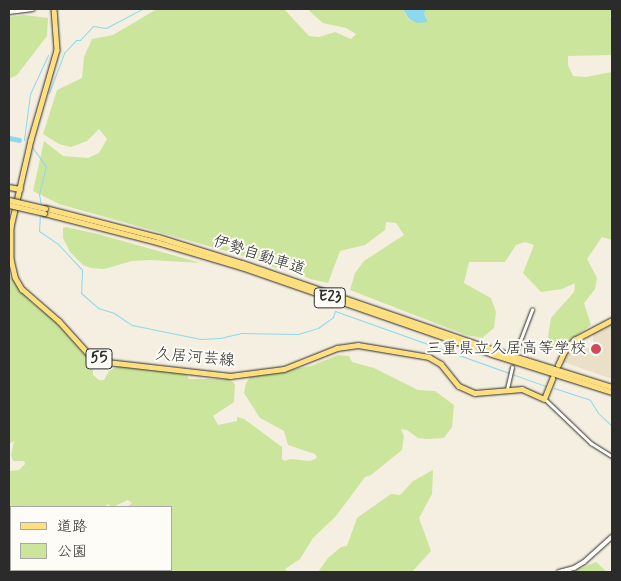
<!DOCTYPE html>
<html>
<head>
<meta charset="utf-8">
<style>
  body { margin:0 }
  #map { position:relative; width:621px; height:581px; overflow:hidden; background:#f4efe1; font-family:Mynerve,"Klee One",sans-serif }
  div>[style] { position:absolute }
  .built>* { inset:0; background:#eadfc7 }
  .green>* { inset:0; background:#cce59c }
  .water>* { inset:0; background:#8cd8ec }
  .stream>* { height:1px; margin:-0.5px; padding:0 0.5px; transform-origin:0.5px; border-radius:0.5px; background:#8cd8ec }
  .river>* { height:5px; margin:-2.5px; padding:0 2.5px; transform-origin:2.5px; border-radius:2.5px; background:#8cd8ec }
  .roads { filter:drop-shadow(0 0 1px #2b2b2b) drop-shadow(0 0 1px #2b2b2b) }
  .street>* { height:2.5px; margin:-1.25px; padding:0 1.25px; transform-origin:1.25px; border-radius:1.25px; background:#fdfcf7 }
  .secondary>* { height:4px; margin:-2px; padding:0 2px; transform-origin:2px; border-radius:2px; background:#fdfcf7 }
  .primary>* { height:4.5px; margin:-2.25px; padding:0 2.25px; transform-origin:2.25px; border-radius:2.25px; background:#fedf80 }
  .highway>* { height:5px; margin:-2.5px; padding:0 2.5px; transform-origin:2.5px; border-radius:2.5px; background:#fedf80 }
  .bridges { filter:drop-shadow(0 0 1px #2b2b2b) drop-shadow(0 0 1px #2b2b2b) }
  .highway-bridge>* { height:5px; margin:-2.5px; padding:0 2.5px; transform-origin:2.5px; border-radius:2.5px; background:#fedf80 }
  .dots>* { width:14px; height:14px; translate:-50% -50%; box-sizing:border-box; border:2px solid #fdfcf7; border-radius:50% }
  span { translate:-50% -50%; white-space:nowrap; text-align:center; line-height:1.15; -webkit-text-stroke:4px #fdfcf7; paint-order:stroke }
  .shield-label span { padding:1px 4px; background:#fdfcf7; border:1px solid; border-radius:4px; -webkit-text-stroke-width:0 }
  .shield-label { font-size:15px; color:#2b2b2b; font-weight:700 }
  .street-label { font-size:16px; color:#2b2b2b }
  .poi-label { font-size:16px; color:#2b2b2b }
  .right { translate:-100% -50%; text-align:right }
  .frame { position:absolute; inset:0; border:10px solid #2b2b2b; pointer-events:none }
  .legend { position:absolute; left:10px; top:506px; width:162px; height:65px; box-sizing:border-box; background:#fdfcf7; border:1px solid #a9a8a5; margin:0; padding:6px 9px; list-style:none; font-size:15px; color:#2b2b2b }
  .legend li { display:flex; align-items:center; gap:10px; height:25px }
  .legend b { width:25px; border:1px solid #a9a8a5 }
</style>
</head>
<body>
<div id="map">
  <div class="built">
    <i style="clip-path:polygon(612px 319px,612px 379px,560px 361px,568px 351px,593px 347px,593px 329px)"></i>
  </div>
  <div class="green">
    <i style="clip-path:polygon(157px 9px,284px 9px,309px 36px,319px 37px,335px 32px,351px 39px,356px 34px,346px 28px,323px 23px,307px 9px,403px 9px,409px 20px,428px 22px,424px 14px,426px 9px,612px 9px,610px 17px,612px 19px,612px 55px,568px 56px,568px 65px,573px 76px,586px 77px,612px 72px,612px 240px,602px 237px,587px 259px,597px 278px,595px 289px,584px 303px,591px 325px,555px 351px,548px 337px,551px 318px,574px 292px,575px 283px,562px 289px,541px 292px,523px 273px,534px 245px,525px 242px,516px 245px,505px 262px,469px 262px,464px 283px,491px 298px,496px 312px,494px 328px,482px 338px,466px 335px,350px 290px,355px 273px,364px 261px,404px 235px,396px 223px,386px 222px,385px 230px,365px 245px,340px 251px,328px 283px,310px 279px,296px 272px,286px 254px,276px 268px,240px 255px,59px 204px,33px 191px,44px 141px,63px 156px,88px 158px,99px 153px,107px 139px,99px 129px,87px 141px,71px 147px,59px 144px,43px 134px,57px 90px,82px 78px,84px 57px,92px 39px,113px 35px)"></i>
    <i style="clip-path:polygon(24px 15px,48px 18px,47px 36px,17px 75px,9px 79px,9px 17px)"></i>
    <i style="clip-path:polygon(66px 227px,98px 234px,201px 263px,150px 260px,132px 261px,104px 269px,91px 268px,83px 265px,70px 252px,63px 238px,63px 228px)"></i>
    <i style="clip-path:polygon(12px 277px,32px 303px,51px 316px,84px 354px,97px 364px,93px 369px,93px 375px,99px 380px,104px 380px,109px 371px,118px 366px,186px 374px,189px 379px,229px 379px,235px 384px,234px 402px,213px 416px,218px 425px,237px 421px,237px 417px,244px 419px,282px 447px,282px 459px,284px 461px,291px 459px,310px 461px,317px 458px,315px 454px,288px 445px,284px 431px,260px 418px,244px 393px,246px 383px,250px 377px,311px 366px,338px 355px,349px 356px,352px 362px,374px 368px,418px 390px,435px 391px,454px 405px,452px 427px,444px 438px,426px 439px,418px 438px,407px 430px,401px 429px,404px 436px,402px 450px,371px 475px,365px 477px,336px 516px,313px 538px,300px 559px,285px 569px,288px 572px,296px 572px,91px 572px,91px 570px,171px 570px,171px 507px,127px 507px,132px 503px,128px 500px,113px 507px,107px 504px,106px 507px,11px 507px,11px 532px,9px 530px,9px 471px,19px 470px,25px 464px,24px 461px,13px 461px,11px 455px,14px 441px,9px 444px,9px 278px)"></i>
    <i style="clip-path:polygon(433px 470px,432px 494px,419px 518px,431px 551px,412px 572px,318px 572px,328px 558px,341px 547px,347px 546px,357px 518px,391px 494px,400px 495px,413px 481px)"></i>
    <i style="clip-path:polygon(9px 534px,11px 534px,11px 570px,77px 570px,77px 572px,9px 572px)"></i>
    <i style="clip-path:polygon(596px 562px,607px 572px,571px 572px,589px 565px)"></i>
  </div>
  <div class="water">
    <i style="clip-path:polygon(403px 9px,426px 9px,424px 14px,428px 22px,417px 23px,409px 19px)"></i>
  </div>
  <div class="stream">
    <i style="left:49px;top:93px;width:43px;rotate:-69.4deg"></i>
    <i style="left:64px;top:53px;width:18px;rotate:-47deg"></i>
    <i style="left:76px;top:40px;width:4px"></i>
    <i style="left:80px;top:40px;width:19px;rotate:-47deg"></i>
    <i style="left:93px;top:26px;width:13px;rotate:9deg"></i>
    <i style="left:106px;top:28px;width:41px;rotate:-27.8deg"></i>
    <i style="left:24px;top:140px;width:46px;rotate:-82.6deg"></i>
    <i style="left:30px;top:94px;width:43px;rotate:-65.2deg"></i>
    <i style="left:32px;top:147px;width:24px;rotate:54deg"></i>
    <i style="left:46px;top:166px;width:29px;rotate:104deg"></i>
    <i style="left:39px;top:194px;width:11px;rotate:80deg"></i>
    <i style="left:40px;top:213px;width:18px;rotate:93deg"></i>
    <i style="left:39px;top:231px;width:23px;rotate:34deg"></i>
    <i style="left:58px;top:244px;width:35px;rotate:47deg"></i>
    <i style="left:82px;top:270px;width:23px;rotate:92deg"></i>
    <i style="left:81px;top:293px;width:23px;rotate:41deg"></i>
    <i style="left:98px;top:308px;width:17px;rotate:17deg"></i>
    <i style="left:114px;top:313px;width:22px;rotate:34deg"></i>
    <i style="left:132px;top:325px;width:70px;rotate:11.5deg"></i>
    <i style="left:201px;top:339px;width:19px;rotate:-3deg"></i>
    <i style="left:220px;top:338px;width:23px;rotate:-13deg"></i>
    <i style="left:242px;top:333px;width:56px;rotate:1deg"></i>
    <i style="left:298px;top:334px;width:21px;rotate:-17deg"></i>
    <i style="left:318px;top:328px;width:19px;rotate:-36deg"></i>
    <i style="left:333px;top:317px;width:6px;rotate:-72deg"></i>
    <i style="left:335px;top:311px;width:224px;rotate:19.6deg"></i>
    <i style="left:554px;top:388px;width:38px;rotate:18deg"></i>
    <i style="left:590px;top:400px;width:15px;rotate:58deg"></i>
    <i style="left:598px;top:413px;width:19px;rotate:43deg"></i>
  </div>
  <div class="river">
    <i style="left:9px;top:138px;width:10px;rotate:11deg"></i>
  </div>
  <div class="roads">
    <div class="street">
      <i style="left:517px;top:349px;width:42px;rotate:-69deg"></i>
      <i style="left:507px;top:389px;width:22px;rotate:-77deg"></i>
      <i style="left:545px;top:399px;width:64px;rotate:43.7deg"></i>
      <i style="left:591px;top:443px;width:25px;rotate:32deg"></i>
    </div>
    <div class="secondary">
      <i style="left:9px;top:12px;width:24px;rotate:-7deg"></i>
      <i style="left:559px;top:572px;width:16px;rotate:-15deg"></i>
      <i style="left:574px;top:568px;width:12px;rotate:-31deg"></i>
      <i style="left:584px;top:562px;width:38px;rotate:-42deg"></i>
    </div>
    <div class="primary">
      <i style="left:54px;top:9px;width:41px;rotate:85.8deg"></i>
      <i style="left:57px;top:50px;width:94px;rotate:106.1deg"></i>
      <i style="left:31px;top:140px;width:89px;rotate:102.9deg"></i>
      <i style="left:11px;top:227px;width:32px;rotate:90deg"></i>
      <i style="left:11px;top:259px;width:18px;rotate:77deg"></i>
      <i style="left:15px;top:277px;width:14px;rotate:60deg"></i>
      <i style="left:22px;top:289px;width:49px;rotate:40.9deg"></i>
      <i style="left:59px;top:321px;width:42px;rotate:47.9deg"></i>
      <i style="left:87px;top:352px;width:22px;rotate:27deg"></i>
      <i style="left:107px;top:362px;width:124px;rotate:6.5deg"></i>
      <i style="left:230px;top:376px;width:54px;rotate:-7.4deg"></i>
      <i style="left:284px;top:369px;width:57px;rotate:-21.6deg"></i>
      <i style="left:337px;top:348px;width:21px;rotate:-8deg"></i>
      <i style="left:358px;top:345px;width:72px;rotate:9.6deg"></i>
      <i style="left:429px;top:357px;width:14px;rotate:30deg"></i>
      <i style="left:441px;top:364px;width:28px;rotate:51deg"></i>
      <i style="left:459px;top:386px;width:17px;rotate:24deg"></i>
      <i style="left:475px;top:393px;width:47px;rotate:-4.9deg"></i>
      <i style="left:522px;top:389px;width:24px;rotate:24deg"></i>
      <i style="left:544px;top:399px;width:22px;rotate:-68deg"></i>
      <i style="left:9px;top:187px;width:11px;rotate:10deg"></i>
      <i style="left:558px;top:365px;width:14px;rotate:-65deg"></i>
      <i style="left:564px;top:352px;width:16px;rotate:-50deg"></i>
      <i style="left:574px;top:340px;width:43px;rotate:-27.8deg"></i>
    </div>
    <div class="highway">
      <i style="left:45px;top:208px;width:117px;rotate:14.4deg"></i>
      <i style="left:158px;top:237px;width:88px;rotate:17.2deg"></i>
      <i style="left:242px;top:263px;width:267px;rotate:19deg"></i>
      <i style="left:494px;top:350px;width:124px;rotate:17.4deg"></i>
      <i style="left:44px;top:213px;width:117px;rotate:14.4deg"></i>
      <i style="left:157px;top:242px;width:88px;rotate:16.6deg"></i>
      <i style="left:241px;top:267px;width:266px;rotate:19.1deg"></i>
      <i style="left:492px;top:354px;width:126px;rotate:17.6deg"></i>
    </div>
  </div>
  <div class="bridges">
    <div class="highway-bridge">
      <i style="left:9px;top:200px;width:37px;rotate:13deg"></i>
      <i style="left:9px;top:205px;width:36px;rotate:13deg"></i>
    </div>
  </div>
  <div class="dots">
    <i style="left:596px;top:349px;background:#d1495b"></i>
  </div>
  <div class="shield-label">
    <span style="left:330px;top:298px">E23</span>
    <span style="left:99px;top:359px">55</span>
  </div>
  <div class="street-label">
    <span style="left:259px;top:256px;rotate:18deg">伊勢自動車道</span>
    <span style="left:195px;top:358px;rotate:5deg">久居河芸線</span>
  </div>
  <div class="poi-label">
    <span class="right" style="left:586px;top:349px">三重県立久居高等学校</span>
  </div>
  <div class="frame"></div>
  <ul class="legend">
  <li><b style="height:6px;background:#fedf80"></b>道路</li>
  <li><b style="height:14px;background:#cce59c"></b>公園</li>
  </ul>
</div>
</body>
</html>
